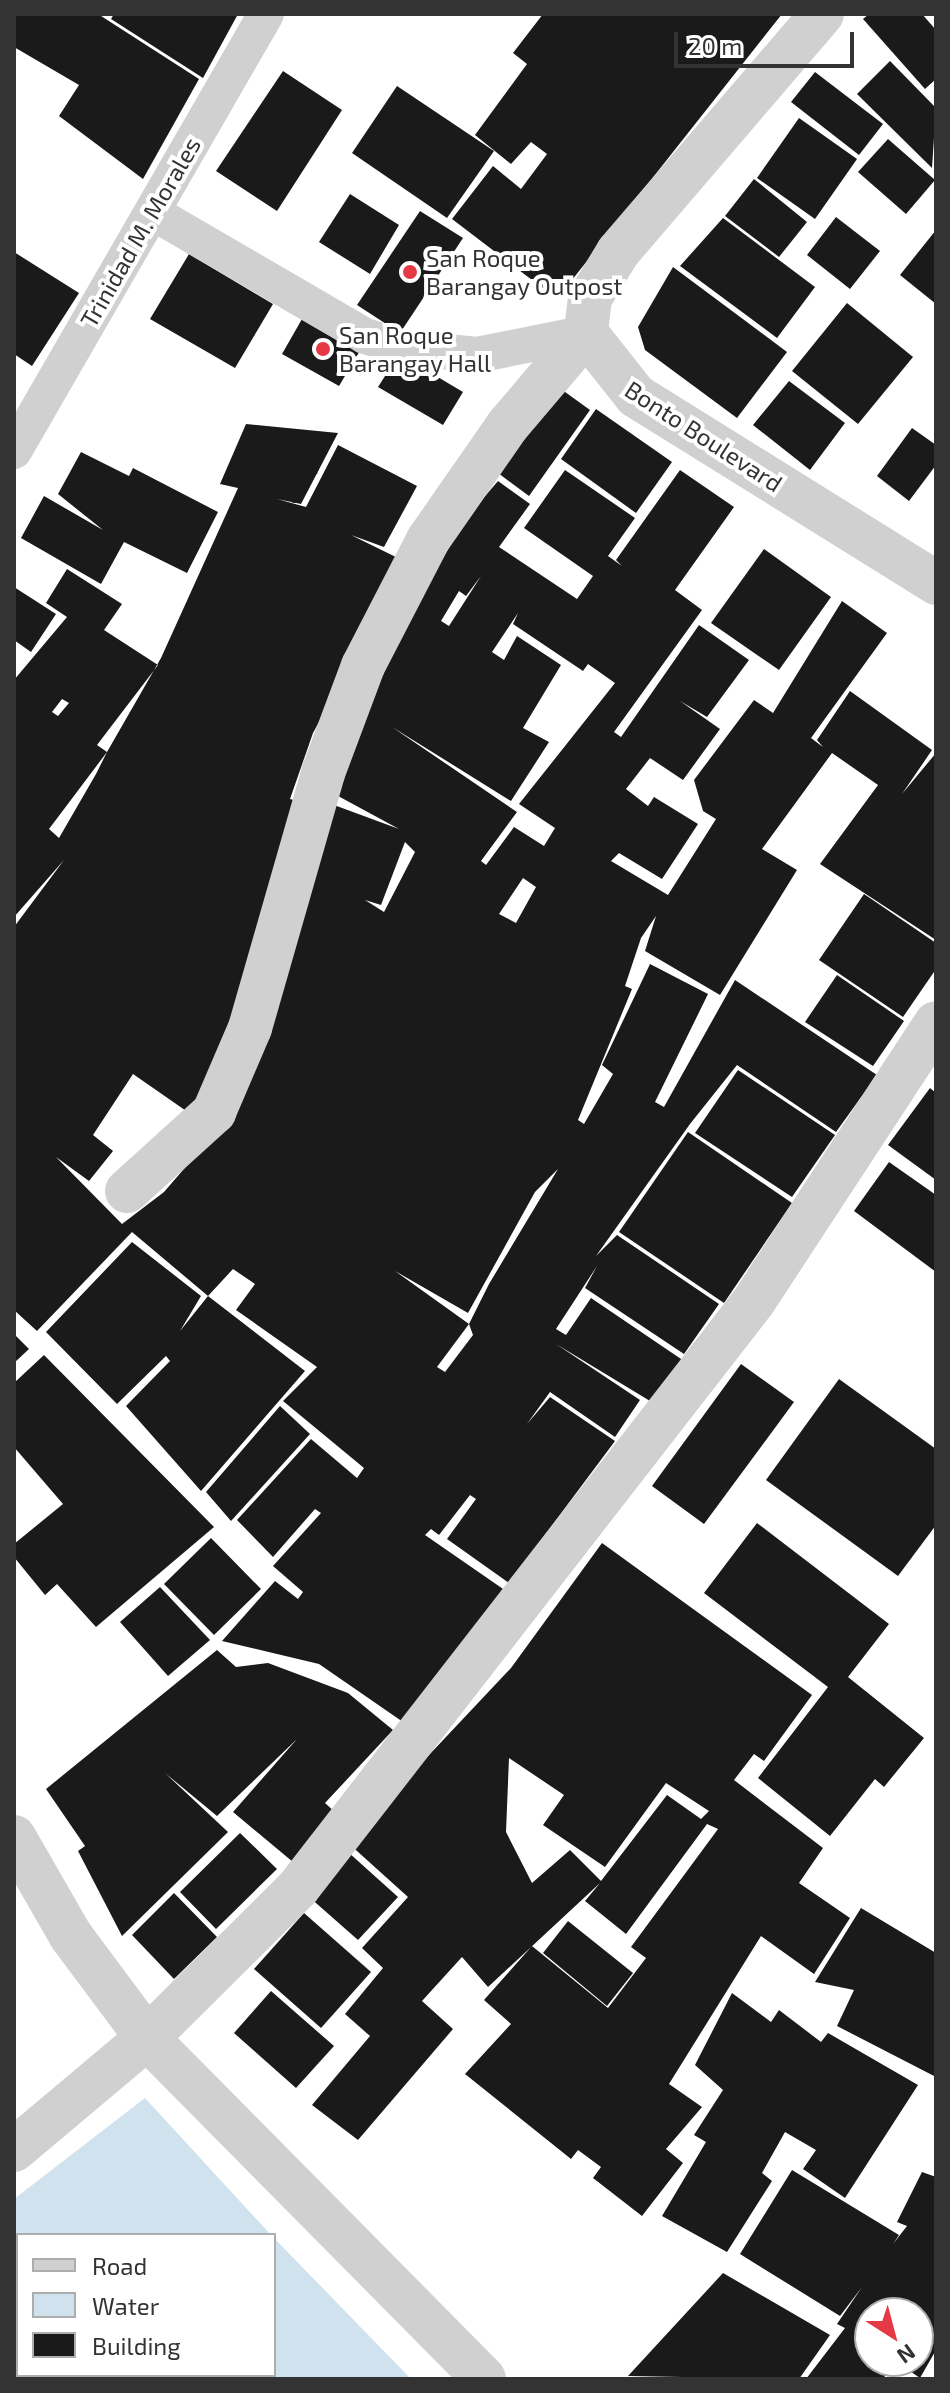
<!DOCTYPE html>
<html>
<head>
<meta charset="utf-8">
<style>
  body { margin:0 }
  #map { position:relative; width:950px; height:2393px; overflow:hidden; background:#fff; font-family:"Exo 2",sans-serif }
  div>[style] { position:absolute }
  .water>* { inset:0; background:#cfe2ee }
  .building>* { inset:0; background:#1a1a1a }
  .service>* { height:36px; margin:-18px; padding:0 18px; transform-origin:18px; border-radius:18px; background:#d0d0d0 }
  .minor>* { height:44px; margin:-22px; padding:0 22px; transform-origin:22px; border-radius:22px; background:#d0d0d0 }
  .dots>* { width:22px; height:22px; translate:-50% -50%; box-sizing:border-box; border:4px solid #fff; border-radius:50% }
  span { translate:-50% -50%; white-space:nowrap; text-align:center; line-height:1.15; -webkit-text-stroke:8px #fff; paint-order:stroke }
  .street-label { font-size:24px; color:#333 }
  .poi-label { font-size:24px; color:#333 }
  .left { translate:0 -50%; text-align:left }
  .frame { position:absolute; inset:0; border:16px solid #333; pointer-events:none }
  .legend { position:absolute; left:16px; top:2233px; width:260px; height:144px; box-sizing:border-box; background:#fff; border:2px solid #adadad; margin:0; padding:10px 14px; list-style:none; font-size:24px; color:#333 }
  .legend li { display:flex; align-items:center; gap:16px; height:40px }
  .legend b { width:40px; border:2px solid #adadad }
  .north { position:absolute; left:854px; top:2297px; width:80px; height:80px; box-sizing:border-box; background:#fff; border:2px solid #adadad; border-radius:50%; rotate:144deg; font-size:22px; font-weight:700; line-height:32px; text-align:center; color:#333 }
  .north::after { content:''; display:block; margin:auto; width:28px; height:36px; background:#e63946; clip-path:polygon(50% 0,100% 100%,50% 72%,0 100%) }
  .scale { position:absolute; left:674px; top:32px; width:180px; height:36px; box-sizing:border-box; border:4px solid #333; border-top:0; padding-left:10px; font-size:24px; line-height:28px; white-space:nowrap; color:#333; -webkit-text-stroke:6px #fff; paint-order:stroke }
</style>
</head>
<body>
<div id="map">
  <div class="water">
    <i style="clip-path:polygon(145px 2098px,271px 2235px,18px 2235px,18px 2375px,274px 2375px,274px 2238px,411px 2379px,14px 2379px,14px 2199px)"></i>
  </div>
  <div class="building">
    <i style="clip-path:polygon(14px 14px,98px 14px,199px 79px,143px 179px,59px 116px,79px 85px,14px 47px)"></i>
    <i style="clip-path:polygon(114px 14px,238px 14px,203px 78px,111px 19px)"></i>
    <i style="clip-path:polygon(543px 14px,782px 14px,557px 299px,452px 219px,493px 166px,521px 189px,547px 154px,531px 142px,511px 164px,475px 135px,527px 64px,513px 53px)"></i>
    <i style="clip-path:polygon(869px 14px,922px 14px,936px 30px,936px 79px,925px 89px,863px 19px)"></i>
    <i style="clip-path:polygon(890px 61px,936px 108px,932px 168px,857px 94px)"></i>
    <i style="clip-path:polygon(283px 71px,342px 110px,277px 211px,216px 171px)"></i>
    <i style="clip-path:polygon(815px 72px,883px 124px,859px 155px,791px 102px)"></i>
    <i style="clip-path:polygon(397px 86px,494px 151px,447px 218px,352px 153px)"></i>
    <i style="clip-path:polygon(799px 118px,857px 159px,815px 219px,757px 178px)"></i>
    <i style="clip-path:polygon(888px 139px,935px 180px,906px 214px,858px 172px)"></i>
    <i style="clip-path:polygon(754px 179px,807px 222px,779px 257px,725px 216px)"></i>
    <i style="clip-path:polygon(350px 194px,399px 225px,370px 274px,319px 242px)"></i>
    <i style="clip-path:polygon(420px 211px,463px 238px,400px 333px,357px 305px)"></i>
    <i style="clip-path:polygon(836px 217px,880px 251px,850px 289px,807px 255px)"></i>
    <i style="clip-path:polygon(723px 218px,815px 287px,777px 338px,680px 266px)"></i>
    <i style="clip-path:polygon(936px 230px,936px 304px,900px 275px)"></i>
    <i style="clip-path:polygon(14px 252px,79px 293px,32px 366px,14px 354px)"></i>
    <i style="clip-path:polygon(189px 254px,273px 304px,235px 368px,150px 319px)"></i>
    <i style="clip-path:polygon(673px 267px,787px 352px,737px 418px,645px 350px,638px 327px)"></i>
    <i style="clip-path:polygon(847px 303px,913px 357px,858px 424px,792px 371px)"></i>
    <i style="clip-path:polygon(306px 312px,364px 344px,339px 386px,282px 354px)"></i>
    <i style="clip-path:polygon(399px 354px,463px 392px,443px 425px,378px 387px)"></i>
    <i style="clip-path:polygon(789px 381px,845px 423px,810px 470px,753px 425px)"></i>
    <i style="clip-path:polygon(554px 384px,590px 410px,529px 496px,494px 470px)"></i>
    <i style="clip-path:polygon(596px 409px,672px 462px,636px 513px,561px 459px)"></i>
    <i style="clip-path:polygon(evenodd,246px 424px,338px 433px,301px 504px,277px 499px,306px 507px,338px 445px,417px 486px,384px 547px,351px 535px,406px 562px,313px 733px,290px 799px,305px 803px,246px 995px,192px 1115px,133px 1074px,93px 1135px,113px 1151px,89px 1181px,56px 1157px,122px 1224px,164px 1192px,239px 1105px,334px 805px,399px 829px,327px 790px,393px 648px,463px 522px,498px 481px,530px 504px,499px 547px,577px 599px,593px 576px,524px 528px,565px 470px,635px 518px,608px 556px,622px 566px,616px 560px,680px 470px,734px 507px,675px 590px,702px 610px,614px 732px,621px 737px,699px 625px,749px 660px,707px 717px,680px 701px,720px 729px,683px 780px,650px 758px,626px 789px,648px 806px,654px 797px,698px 824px,662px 879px,619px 853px,611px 861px,668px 895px,716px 819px,703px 811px,694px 780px,754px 700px,773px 713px,842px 601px,887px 633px,811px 738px,823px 747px,817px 740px,850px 691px,932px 750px,902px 794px,936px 753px,936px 940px,820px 864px,878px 785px,832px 753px,762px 849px,797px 870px,720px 995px,645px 951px,656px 916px,641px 938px,625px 986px,632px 989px,578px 1120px,584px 1124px,613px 1074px,602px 1065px,650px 964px,708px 994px,655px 1102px,664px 1107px,735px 980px,877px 1075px,836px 1132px,737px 1065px,690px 1124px,596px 1256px,617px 1235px,719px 1304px,684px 1354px,585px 1288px,597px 1266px,556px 1329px,566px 1335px,591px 1298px,684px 1361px,655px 1404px,556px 1344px,640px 1400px,615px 1437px,550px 1392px,527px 1424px,550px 1397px,615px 1441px,509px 1583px,447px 1539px,476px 1499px,470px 1495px,439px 1535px,431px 1529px,425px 1535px,506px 1591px,403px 1722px,319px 1664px,222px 1641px,275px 1581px,298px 1599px,303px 1592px,273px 1566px,321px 1513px,315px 1509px,273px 1557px,237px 1520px,311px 1439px,357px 1478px,364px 1468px,283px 1401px,317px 1367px,236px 1310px,255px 1284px,233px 1269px,208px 1296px,132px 1232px,37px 1331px,14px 1310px,14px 927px,64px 860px,14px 917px,14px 680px,67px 617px,46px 603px,67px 569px,122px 604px,104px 630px,158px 665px,97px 745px,107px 752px,161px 658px,238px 488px,220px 484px,246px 424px,481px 576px,449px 626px,441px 621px,459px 591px,466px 596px,481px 576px,246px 424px,518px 613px,513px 624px,583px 671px,588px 664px,615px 683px,519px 804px,555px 828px,544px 846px,514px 827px,486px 865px,481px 861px,517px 812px,392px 727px,511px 801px,549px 742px,523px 728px,561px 665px,517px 636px,504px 660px,492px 652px,518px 613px,246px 424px,62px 699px,69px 703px,58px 716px,52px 712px,62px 699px,246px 424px,107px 752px,96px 774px,59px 838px,49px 829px,107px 752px,246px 424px,405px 842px,415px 852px,384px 912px,365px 900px,381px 905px,405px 842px,246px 424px,523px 878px,536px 887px,516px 923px,499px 914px,523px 878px,246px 424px,558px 1169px,489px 1284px,469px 1324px,473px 1335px,445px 1372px,437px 1367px,469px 1324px,395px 1271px,468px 1313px,535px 1192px,558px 1169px)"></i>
    <i style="clip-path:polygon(912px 428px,936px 445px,936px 465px,909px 501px,877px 476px)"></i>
    <i style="clip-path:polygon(81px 452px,129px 476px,133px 468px,218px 512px,187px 573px,124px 542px,101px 584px,21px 538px,44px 496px,103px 530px,58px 494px)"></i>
    <i style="clip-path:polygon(764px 549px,831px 597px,779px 670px,711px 623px)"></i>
    <i style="clip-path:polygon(14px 587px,56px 614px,31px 652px,14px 640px)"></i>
    <i style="clip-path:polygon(864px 894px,936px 943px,936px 969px,903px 1017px,819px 960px)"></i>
    <i style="clip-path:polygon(837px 975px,904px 1021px,873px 1066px,805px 1022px)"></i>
    <i style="clip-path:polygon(738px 1070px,835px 1135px,792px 1197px,695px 1133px)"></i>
    <i style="clip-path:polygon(930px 1088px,936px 1093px,936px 1180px,888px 1145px)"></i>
    <i style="clip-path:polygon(688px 1132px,792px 1203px,724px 1303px,619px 1232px)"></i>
    <i style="clip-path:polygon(889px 1162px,936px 1195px,936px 1272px,854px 1211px)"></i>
    <i style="clip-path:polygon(132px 1242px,201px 1296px,180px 1331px,208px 1296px,305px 1371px,201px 1491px,126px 1406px,170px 1361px,166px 1356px,117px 1404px,46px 1332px)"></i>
    <i style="clip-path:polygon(14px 1334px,29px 1349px,14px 1363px)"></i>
    <i style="clip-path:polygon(44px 1355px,214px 1527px,96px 1627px,57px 1584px,45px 1595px,14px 1557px,14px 1544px,63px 1504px,14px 1447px,14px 1383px)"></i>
    <i style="clip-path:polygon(741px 1364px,794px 1402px,704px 1524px,652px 1486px)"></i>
    <i style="clip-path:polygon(839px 1379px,936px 1449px,936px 1525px,898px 1576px,766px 1480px)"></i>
    <i style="clip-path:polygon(280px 1406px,310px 1434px,231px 1521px,206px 1492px)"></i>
    <i style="clip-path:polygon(757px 1523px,889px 1624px,848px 1677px,924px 1738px,884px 1787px,875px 1779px,830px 1836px,758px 1778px,828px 1687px,704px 1593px)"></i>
    <i style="clip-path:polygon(211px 1538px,261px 1589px,214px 1635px,164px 1584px)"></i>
    <i style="clip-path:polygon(evenodd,602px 1543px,812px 1695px,764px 1761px,754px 1754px,734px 1780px,823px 1848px,799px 1883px,850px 1918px,814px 1974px,761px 1936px,669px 2084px,702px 2107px,666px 2149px,683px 2163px,642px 2216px,593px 2178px,601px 2167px,578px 2150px,571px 2159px,465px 2074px,511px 2024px,484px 2000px,532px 1946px,608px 2008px,646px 1958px,631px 1947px,718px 1829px,707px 1824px,626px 1934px,585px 1901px,600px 1883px,488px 1987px,462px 1957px,422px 2001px,453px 2029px,358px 2140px,312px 2105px,370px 2036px,345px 2014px,383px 1968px,362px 1948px,408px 1897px,347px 1842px,511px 1668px,602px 1543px,509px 1758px,564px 1795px,543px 1825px,605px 1867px,666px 1783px,709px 1811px,701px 1819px,667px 1795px,601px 1881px,570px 1850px,532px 1883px,506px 1832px,509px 1758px)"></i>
    <i style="clip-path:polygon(160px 1587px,210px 1640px,168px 1676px,120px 1622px)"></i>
    <i style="clip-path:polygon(217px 1650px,236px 1667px,268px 1663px,348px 1693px,393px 1730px,325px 1803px,336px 1813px,293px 1862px,233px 1812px,297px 1739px,217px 1816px,165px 1773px,228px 1832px,122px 1936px,78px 1851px,85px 1846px,46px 1789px)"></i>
    <i style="clip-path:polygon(240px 1833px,277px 1869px,216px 1929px,180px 1892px)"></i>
    <i style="clip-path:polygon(348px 1852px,398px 1897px,358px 1940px,308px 1896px)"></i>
    <i style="clip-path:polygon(174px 1893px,217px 1937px,174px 1979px,132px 1935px)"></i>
    <i style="clip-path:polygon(861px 1908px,936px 1953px,936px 2077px,837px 2026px,854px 1990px,815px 1982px)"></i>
    <i style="clip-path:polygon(304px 1913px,371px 1972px,321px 2028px,254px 1969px)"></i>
    <i style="clip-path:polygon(568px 1921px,633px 1973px,607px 2006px,543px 1953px)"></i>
    <i style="clip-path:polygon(271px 1991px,334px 2046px,296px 2088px,234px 2033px)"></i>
    <i style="clip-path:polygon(732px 1993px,771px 2022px,779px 2010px,821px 2042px,828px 2033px,918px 2085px,845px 2198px,803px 2169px,816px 2150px,785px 2132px,762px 2173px,772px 2181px,727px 2252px,662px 2216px,706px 2142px,694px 2135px,723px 2090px,695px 2065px)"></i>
    <i style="clip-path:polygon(evenodd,792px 2170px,899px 2235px,893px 2244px,907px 2226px,897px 2222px,922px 2172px,936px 2177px,936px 2350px,920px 2378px,895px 2361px,883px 2379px,806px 2379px,845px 2328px,837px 2324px,862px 2287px,840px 2316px,740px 2254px,792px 2170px,870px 2313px,918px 2313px,918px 2361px,870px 2361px,870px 2313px)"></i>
    <i style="clip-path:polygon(723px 2273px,830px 2335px,799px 2379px,628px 2376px)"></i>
  </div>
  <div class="service">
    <i style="left:152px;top:212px;width:246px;rotate:30.2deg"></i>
    <i style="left:365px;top:336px;width:38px;rotate:17deg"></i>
    <i style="left:401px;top:347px;width:76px;rotate:6deg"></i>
    <i style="left:477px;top:355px;width:111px;rotate:-11.4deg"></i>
    <i style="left:14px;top:451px;width:504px;rotate:-60.03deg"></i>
  </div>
  <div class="minor">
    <i style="left:822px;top:14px;width:313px;rotate:130.6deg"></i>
    <i style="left:618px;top:252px;width:54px;rotate:121.3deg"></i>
    <i style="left:590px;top:298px;width:35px;rotate:97deg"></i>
    <i style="left:586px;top:333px;width:80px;rotate:51.6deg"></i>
    <i style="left:636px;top:396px;width:354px;rotate:31.9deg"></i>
    <i style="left:127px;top:1191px;width:118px;rotate:-42.2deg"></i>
    <i style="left:214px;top:1112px;width:91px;rotate:-66.8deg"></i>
    <i style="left:250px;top:1028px;width:265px;rotate:-74deg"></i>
    <i style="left:323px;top:773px;width:114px;rotate:-69.5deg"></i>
    <i style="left:363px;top:666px;width:142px;rotate:-62.7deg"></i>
    <i style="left:428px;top:540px;width:140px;rotate:-55.2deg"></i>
    <i style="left:508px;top:425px;width:121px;rotate:-49.7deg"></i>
    <i style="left:14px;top:1837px;width:114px;rotate:60.1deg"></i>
    <i style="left:71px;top:1936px;width:127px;rotate:53.3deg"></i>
    <i style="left:147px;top:2038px;width:479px;rotate:45.3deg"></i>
    <i style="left:14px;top:2150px;width:174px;rotate:-40.1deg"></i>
    <i style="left:147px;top:2038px;width:213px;rotate:-44.8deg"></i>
    <i style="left:298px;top:1888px;width:743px;rotate:-52.16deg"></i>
    <i style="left:754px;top:1301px;width:332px;rotate:-56.8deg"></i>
  </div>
  <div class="dots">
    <i style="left:410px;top:272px;background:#e63946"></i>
    <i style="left:323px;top:349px;background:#e63946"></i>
  </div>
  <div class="street-label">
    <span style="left:140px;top:232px;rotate:-60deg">Trinidad M. Morales</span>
    <span style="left:704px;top:436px;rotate:33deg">Bonto Boulevard</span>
  </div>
  <div class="poi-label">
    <span class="left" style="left:426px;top:272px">San Roque<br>Barangay Outpost</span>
    <span class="left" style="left:339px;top:349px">San Roque<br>Barangay Hall</span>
  </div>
  <div class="frame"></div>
  <ul class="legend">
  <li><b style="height:10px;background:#d0d0d0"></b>Road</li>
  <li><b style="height:22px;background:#cfe2ee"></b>Water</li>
  <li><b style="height:22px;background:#1a1a1a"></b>Building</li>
  </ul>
  <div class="north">N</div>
  <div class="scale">20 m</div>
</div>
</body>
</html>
